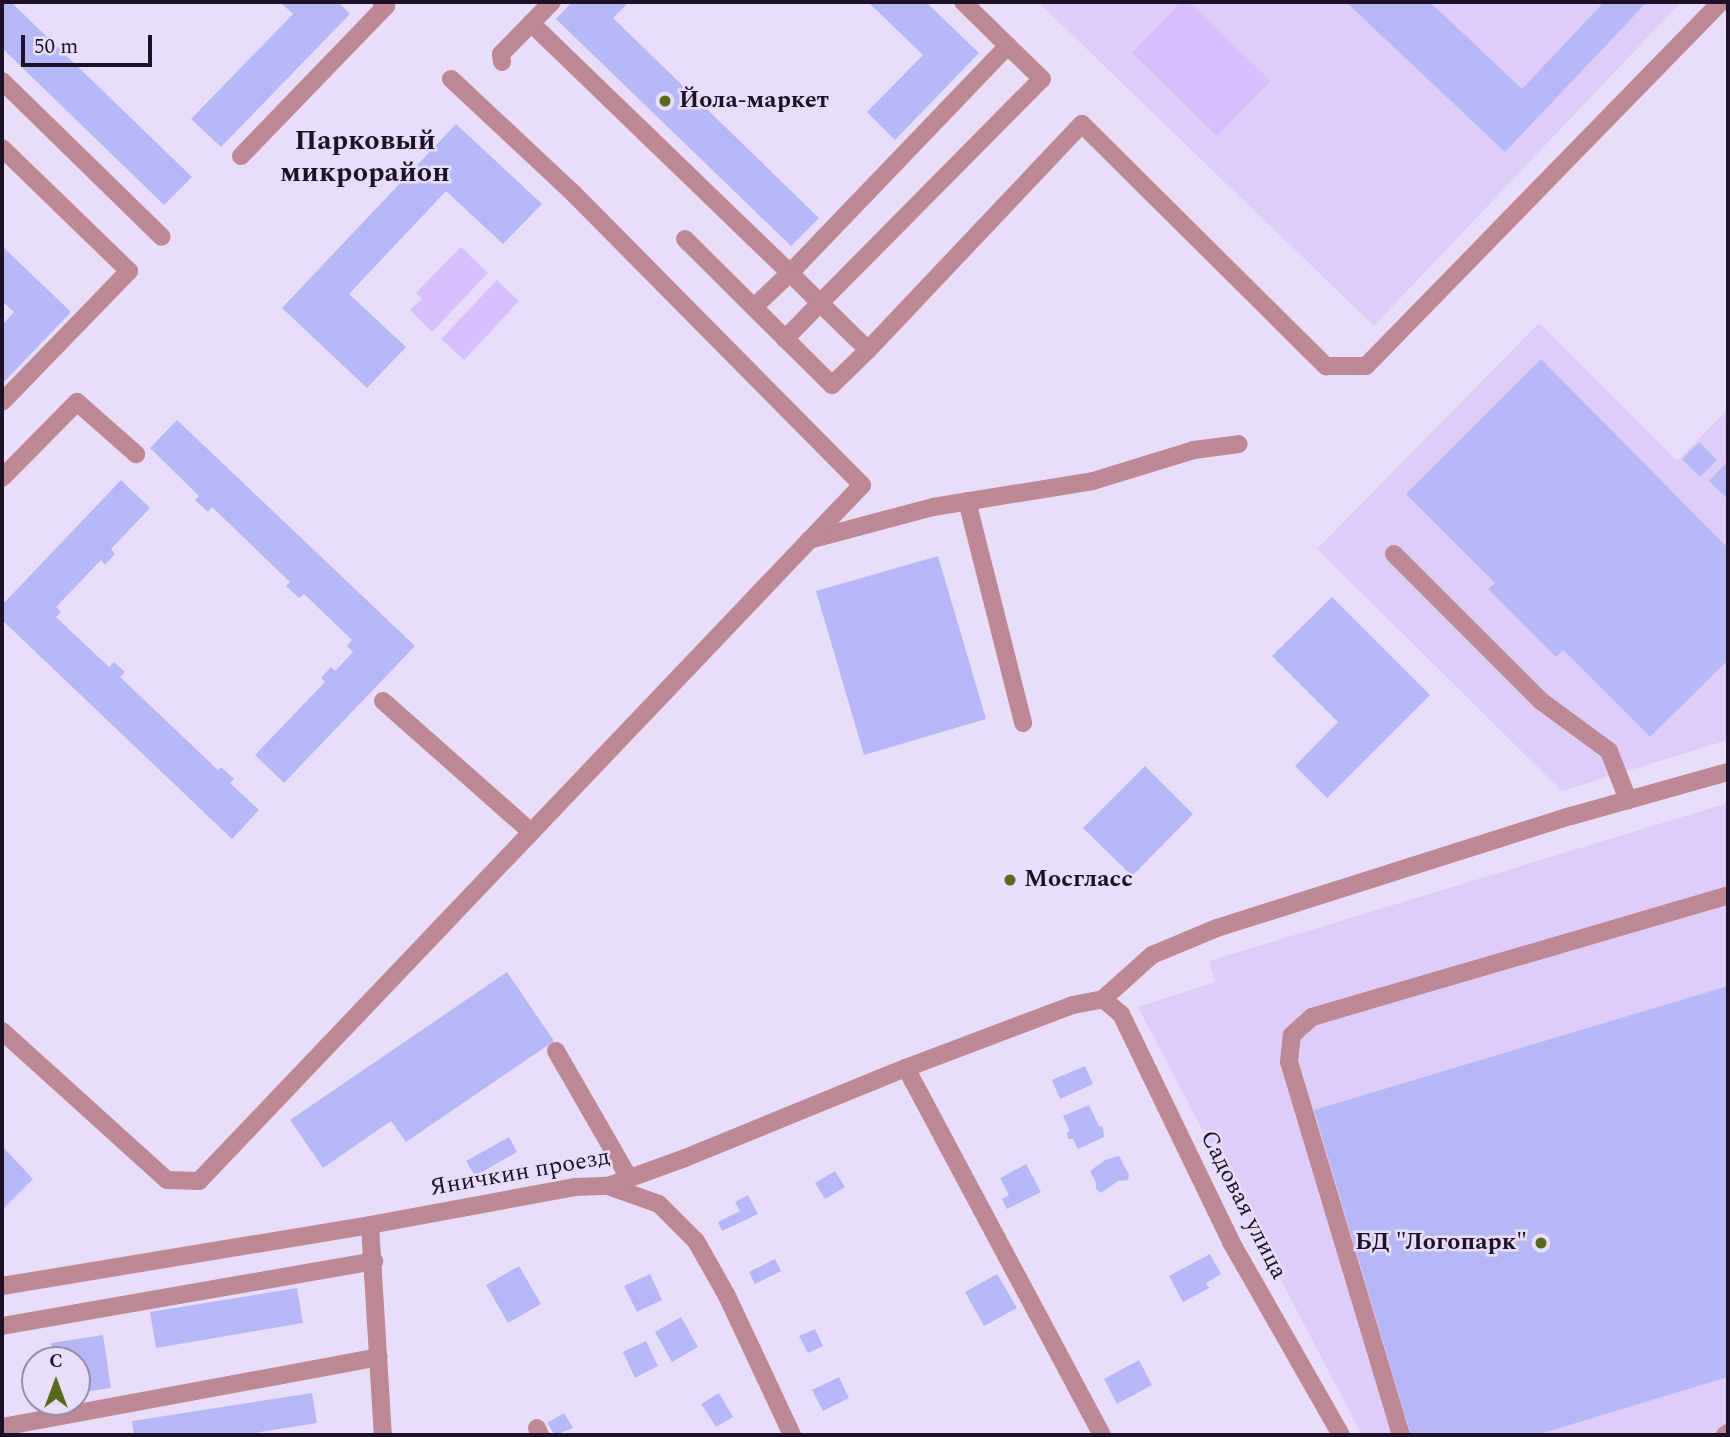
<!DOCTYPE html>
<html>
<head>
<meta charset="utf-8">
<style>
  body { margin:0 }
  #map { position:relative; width:1730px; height:1437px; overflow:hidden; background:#e9def9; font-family:Spectral,serif }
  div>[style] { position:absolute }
  .built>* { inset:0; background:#dfcdf9 }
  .green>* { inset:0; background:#d8befd }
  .building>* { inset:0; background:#b6b7f7 }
  .minor>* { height:18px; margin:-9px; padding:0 9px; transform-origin:9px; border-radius:9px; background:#bd8794 }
  .dots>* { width:19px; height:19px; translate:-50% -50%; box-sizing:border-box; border:4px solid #e9def9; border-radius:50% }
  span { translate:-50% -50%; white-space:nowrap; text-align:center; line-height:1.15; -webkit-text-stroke:5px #e9def9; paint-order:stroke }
  .poi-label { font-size:24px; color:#1c1128; font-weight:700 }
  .left { translate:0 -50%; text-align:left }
  .right { translate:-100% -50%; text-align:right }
  .street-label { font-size:24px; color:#1c1128 }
  .quarter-label { font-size:28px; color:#1c1128; font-weight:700 }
  .frame { position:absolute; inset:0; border:4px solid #1c1128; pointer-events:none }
  .north { position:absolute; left:21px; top:1346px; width:70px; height:70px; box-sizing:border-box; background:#e9def9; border:2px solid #978ca5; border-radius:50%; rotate:0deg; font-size:19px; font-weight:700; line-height:28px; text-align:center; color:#1c1128 }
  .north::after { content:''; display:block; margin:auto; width:24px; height:32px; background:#556b1a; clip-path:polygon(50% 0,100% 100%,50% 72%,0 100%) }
  .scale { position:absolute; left:21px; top:35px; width:131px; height:32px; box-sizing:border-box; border:4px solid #1c1128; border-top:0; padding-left:9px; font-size:21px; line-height:24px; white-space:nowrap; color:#1c1128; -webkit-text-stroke:5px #e9def9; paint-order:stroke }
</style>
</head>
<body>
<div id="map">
  <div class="built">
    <i style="clip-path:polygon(1038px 2px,1681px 2px,1374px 326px)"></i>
    <i style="clip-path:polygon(1539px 323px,1677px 461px,1728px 409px,1728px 740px,1562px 791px,1317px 549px)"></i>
    <i style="clip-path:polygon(1728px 803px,1728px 1435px,1362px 1435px,1138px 1007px,1215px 982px,1209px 961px)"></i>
  </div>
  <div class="green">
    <i style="clip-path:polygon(1181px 2px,1189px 2px,1271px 81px,1217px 136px,1132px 53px)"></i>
    <i style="clip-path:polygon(461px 247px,488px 273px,432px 332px,410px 310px,422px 299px,416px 293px)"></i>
    <i style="clip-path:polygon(497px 280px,519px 301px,464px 360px,441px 339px)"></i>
  </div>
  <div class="building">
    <i style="clip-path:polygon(2px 2px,11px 2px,192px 177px,164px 205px,2px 48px)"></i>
    <i style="clip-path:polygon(280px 2px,338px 2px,350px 14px,221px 147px,191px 119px,293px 14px)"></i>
    <i style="clip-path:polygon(572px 2px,629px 2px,613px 18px,819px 218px,791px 246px,556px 19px)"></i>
    <i style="clip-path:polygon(868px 2px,926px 2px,979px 53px,895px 140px,867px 112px,923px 55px)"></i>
    <i style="clip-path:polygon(1346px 2px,1430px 2px,1522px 89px,1604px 2px,1647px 2px,1505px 152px)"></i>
    <i style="clip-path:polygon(456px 124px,542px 204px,503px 244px,446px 191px,349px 294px,406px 347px,367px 388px,282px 308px)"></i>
    <i style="clip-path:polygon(2px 246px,71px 312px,2px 384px,2px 325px,14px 312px,2px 301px)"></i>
    <i style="clip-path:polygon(1541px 359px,1728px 548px,1728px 660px,1650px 737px,1563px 650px,1556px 657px,1488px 589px,1495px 583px,1406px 494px)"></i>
    <i style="clip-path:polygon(177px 420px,415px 646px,284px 783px,255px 755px,325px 682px,321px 678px,331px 667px,335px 671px,353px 652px,347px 646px,352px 640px,304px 594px,299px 598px,286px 586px,290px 582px,212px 507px,208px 512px,195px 500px,199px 496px,150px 448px)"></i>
    <i style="clip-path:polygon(1699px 442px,1717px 460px,1700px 477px,1682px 459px)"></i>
    <i style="clip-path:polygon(1728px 461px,1728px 499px,1709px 481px)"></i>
    <i style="clip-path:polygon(121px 480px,150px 508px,111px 549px,115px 554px,105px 565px,101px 560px,56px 607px,61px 612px,56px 617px,109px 667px,114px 662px,125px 672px,120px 677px,218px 770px,221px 767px,234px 779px,230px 783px,259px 810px,232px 839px,2px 620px,2px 605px)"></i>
    <i style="clip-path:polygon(938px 556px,986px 719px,864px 755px,816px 591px)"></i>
    <i style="clip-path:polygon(1332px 597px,1430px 695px,1327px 798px,1295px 766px,1338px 722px,1272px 656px)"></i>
    <i style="clip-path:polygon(1145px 766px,1193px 814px,1132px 876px,1083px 828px)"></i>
    <i style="clip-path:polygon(507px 972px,554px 1041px,406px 1142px,391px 1121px,323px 1168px,290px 1120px)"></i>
    <i style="clip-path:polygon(1728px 986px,1728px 1377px,1536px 1435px,1411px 1435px,1314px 1110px)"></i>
    <i style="clip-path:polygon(1085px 1066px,1093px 1084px,1060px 1099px,1052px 1080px)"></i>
    <i style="clip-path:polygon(1089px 1105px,1099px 1126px,1103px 1127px,1104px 1137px,1078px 1149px,1073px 1139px,1068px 1139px,1067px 1132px,1070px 1131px,1063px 1116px)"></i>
    <i style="clip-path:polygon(509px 1137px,517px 1152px,475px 1176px,466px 1161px)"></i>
    <i style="clip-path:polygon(2px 1146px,33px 1179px,2px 1210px)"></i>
    <i style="clip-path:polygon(1119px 1156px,1129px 1175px,1128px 1180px,1118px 1181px,1101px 1193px,1096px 1189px,1096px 1183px,1090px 1171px,1105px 1160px)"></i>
    <i style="clip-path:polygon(1026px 1164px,1041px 1192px,1007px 1209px,1002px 1199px,1009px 1195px,1000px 1178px)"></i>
    <i style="clip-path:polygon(835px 1171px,845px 1187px,825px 1199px,815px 1183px)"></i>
    <i style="clip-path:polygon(748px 1195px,758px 1214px,722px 1231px,718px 1222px,740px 1211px,735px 1202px)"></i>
    <i style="clip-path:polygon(1210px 1254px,1221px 1274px,1206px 1283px,1209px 1288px,1183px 1302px,1169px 1276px)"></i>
    <i style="clip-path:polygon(775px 1259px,781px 1271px,755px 1284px,749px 1272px)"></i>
    <i style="clip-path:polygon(519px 1266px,541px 1304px,508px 1323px,486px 1285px)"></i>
    <i style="clip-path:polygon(650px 1274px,662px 1300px,637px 1312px,624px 1286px)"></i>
    <i style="clip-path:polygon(997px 1274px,1017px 1308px,984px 1326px,965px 1292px)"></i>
    <i style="clip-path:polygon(297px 1288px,303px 1323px,156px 1348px,150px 1312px)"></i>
    <i style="clip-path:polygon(681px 1317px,698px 1347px,672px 1362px,655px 1332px)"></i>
    <i style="clip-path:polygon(815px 1329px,823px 1346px,808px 1353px,799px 1336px)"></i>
    <i style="clip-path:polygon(103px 1335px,111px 1388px,77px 1393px,77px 1360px,54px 1360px,51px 1343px)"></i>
    <i style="clip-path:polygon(646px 1341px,658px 1366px,635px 1378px,623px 1352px)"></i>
    <i style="clip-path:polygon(1139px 1360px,1152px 1385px,1117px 1404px,1104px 1379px)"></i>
    <i style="clip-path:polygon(839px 1377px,849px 1398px,823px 1411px,812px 1390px)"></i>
    <i style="clip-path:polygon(312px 1393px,317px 1423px,241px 1435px,134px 1435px,132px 1421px)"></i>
    <i style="clip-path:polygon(719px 1393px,733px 1417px,716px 1427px,701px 1404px)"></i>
    <i style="clip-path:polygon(564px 1413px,573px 1428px,555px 1435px,547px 1423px)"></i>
  </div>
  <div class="minor">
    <i style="left:531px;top:23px;width:360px;rotate:44deg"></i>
    <i style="left:790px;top:273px;width:315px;rotate:-46.2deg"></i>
    <i style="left:1008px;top:46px;width:63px;rotate:-135.6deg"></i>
    <i style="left:502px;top:62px;width:8px;rotate:-97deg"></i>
    <i style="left:501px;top:54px;width:73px;rotate:-45.6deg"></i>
    <i style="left:2px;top:81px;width:223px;rotate:44.3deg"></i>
    <i style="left:2px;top:148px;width:177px;rotate:44.1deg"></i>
    <i style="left:129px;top:271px;width:182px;rotate:134.1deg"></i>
    <i style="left:241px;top:156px;width:209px;rotate:-46deg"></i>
    <i style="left:386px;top:6px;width:6px;rotate:-141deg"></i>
    <i style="left:685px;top:239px;width:207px;rotate:44.8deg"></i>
    <i style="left:832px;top:385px;width:50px;rotate:-44.2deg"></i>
    <i style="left:754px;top:307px;width:50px;rotate:-43.4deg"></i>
    <i style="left:790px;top:273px;width:42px;rotate:45deg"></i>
    <i style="left:820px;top:303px;width:315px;rotate:-45.3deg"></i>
    <i style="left:1042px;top:79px;width:47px;rotate:-135.9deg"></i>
    <i style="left:785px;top:339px;width:50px;rotate:-45.8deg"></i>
    <i style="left:820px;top:303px;width:67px;rotate:44.4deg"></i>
    <i style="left:868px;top:350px;width:311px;rotate:-46.6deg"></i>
    <i style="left:1082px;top:124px;width:344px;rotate:44.8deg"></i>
    <i style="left:1326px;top:366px;width:40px"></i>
    <i style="left:1366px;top:366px;width:508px;rotate:-45.72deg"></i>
    <i style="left:2px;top:478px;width:107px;rotate:-45.4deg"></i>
    <i style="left:77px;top:402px;width:79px;rotate:41.4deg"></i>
    <i style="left:967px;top:501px;width:229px;rotate:75.8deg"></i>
    <i style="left:809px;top:540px;width:128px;rotate:-14.9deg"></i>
    <i style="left:933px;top:507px;width:162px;rotate:-9.2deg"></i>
    <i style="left:1093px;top:481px;width:106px;rotate:-17.1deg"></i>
    <i style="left:1194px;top:450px;width:45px;rotate:-7.6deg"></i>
    <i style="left:1394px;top:554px;width:208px;rotate:45deg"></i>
    <i style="left:1541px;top:701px;width:84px;rotate:36.3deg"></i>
    <i style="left:1609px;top:751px;width:53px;rotate:68.8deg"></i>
    <i style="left:383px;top:701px;width:198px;rotate:41.5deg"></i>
    <i style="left:1103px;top:999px;width:23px;rotate:40deg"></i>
    <i style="left:1121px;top:1014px;width:253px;rotate:64.2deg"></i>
    <i style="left:1231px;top:1242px;width:222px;rotate:60.3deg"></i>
    <i style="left:2px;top:1031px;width:222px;rotate:42.1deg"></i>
    <i style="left:167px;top:1180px;width:32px;rotate:2deg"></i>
    <i style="left:199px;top:1181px;width:961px;rotate:-46.39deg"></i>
    <i style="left:862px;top:485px;width:411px;rotate:-134.7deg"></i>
    <i style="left:573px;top:193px;width:167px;rotate:-136.9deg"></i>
    <i style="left:556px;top:1051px;width:146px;rotate:60.1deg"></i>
    <i style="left:906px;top:1068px;width:416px;rotate:61.9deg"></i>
    <i style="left:608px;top:1186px;width:54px;rotate:19.4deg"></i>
    <i style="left:659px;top:1204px;width:52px;rotate:45deg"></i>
    <i style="left:696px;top:1241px;width:63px;rotate:60.6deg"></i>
    <i style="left:727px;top:1296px;width:153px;rotate:64.9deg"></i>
    <i style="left:370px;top:1225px;width:210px;rotate:86.5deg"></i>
    <i style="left:2px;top:1286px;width:373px;rotate:-9.4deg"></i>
    <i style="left:370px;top:1225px;width:208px;rotate:-10.5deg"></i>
    <i style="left:575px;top:1187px;width:33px;rotate:-2deg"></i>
    <i style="left:608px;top:1186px;width:82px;rotate:-20deg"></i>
    <i style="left:685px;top:1158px;width:239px;rotate:-22.2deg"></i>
    <i style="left:906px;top:1068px;width:178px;rotate:-20.7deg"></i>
    <i style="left:1073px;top:1005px;width:31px;rotate:-11deg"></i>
    <i style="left:1103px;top:999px;width:66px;rotate:-41.9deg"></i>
    <i style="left:1152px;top:955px;width:70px;rotate:-22.6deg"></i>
    <i style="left:1217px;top:928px;width:371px;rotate:-17.6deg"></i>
    <i style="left:1571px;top:816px;width:163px;rotate:-15.7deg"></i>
    <i style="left:2px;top:1326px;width:378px;rotate:-9.9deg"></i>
    <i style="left:2px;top:1427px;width:383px;rotate:-10.5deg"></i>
    <i style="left:537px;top:1428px;width:8px;rotate:67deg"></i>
    <i style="left:1401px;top:1435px;width:389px;rotate:-106.7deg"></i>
    <i style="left:1289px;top:1062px;width:27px;rotate:-84deg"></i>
    <i style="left:1292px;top:1035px;width:27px;rotate:-42deg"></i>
    <i style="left:1312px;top:1017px;width:434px;rotate:-16.3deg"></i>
    <i style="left:1725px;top:1435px;width:4px;rotate:-34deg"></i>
  </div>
  <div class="dots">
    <i style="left:665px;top:101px;background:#556b1a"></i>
    <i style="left:1010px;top:880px;background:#556b1a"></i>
    <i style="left:1541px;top:1243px;background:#556b1a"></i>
  </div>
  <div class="poi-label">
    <span class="left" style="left:679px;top:101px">Йола-маркет</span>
    <span class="left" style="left:1024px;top:880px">Мосгласс</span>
    <span class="right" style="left:1527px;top:1243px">БД "Логопарк"</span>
  </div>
  <div class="street-label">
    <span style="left:520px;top:1173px;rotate:-10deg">Яничкин проезд</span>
    <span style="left:1243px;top:1205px;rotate:63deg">Садовая улица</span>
  </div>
  <div class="quarter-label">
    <span style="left:365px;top:157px">Парковый<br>микрорайон</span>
  </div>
  <div class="frame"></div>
  <div class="north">С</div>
  <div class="scale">50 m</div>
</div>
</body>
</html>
